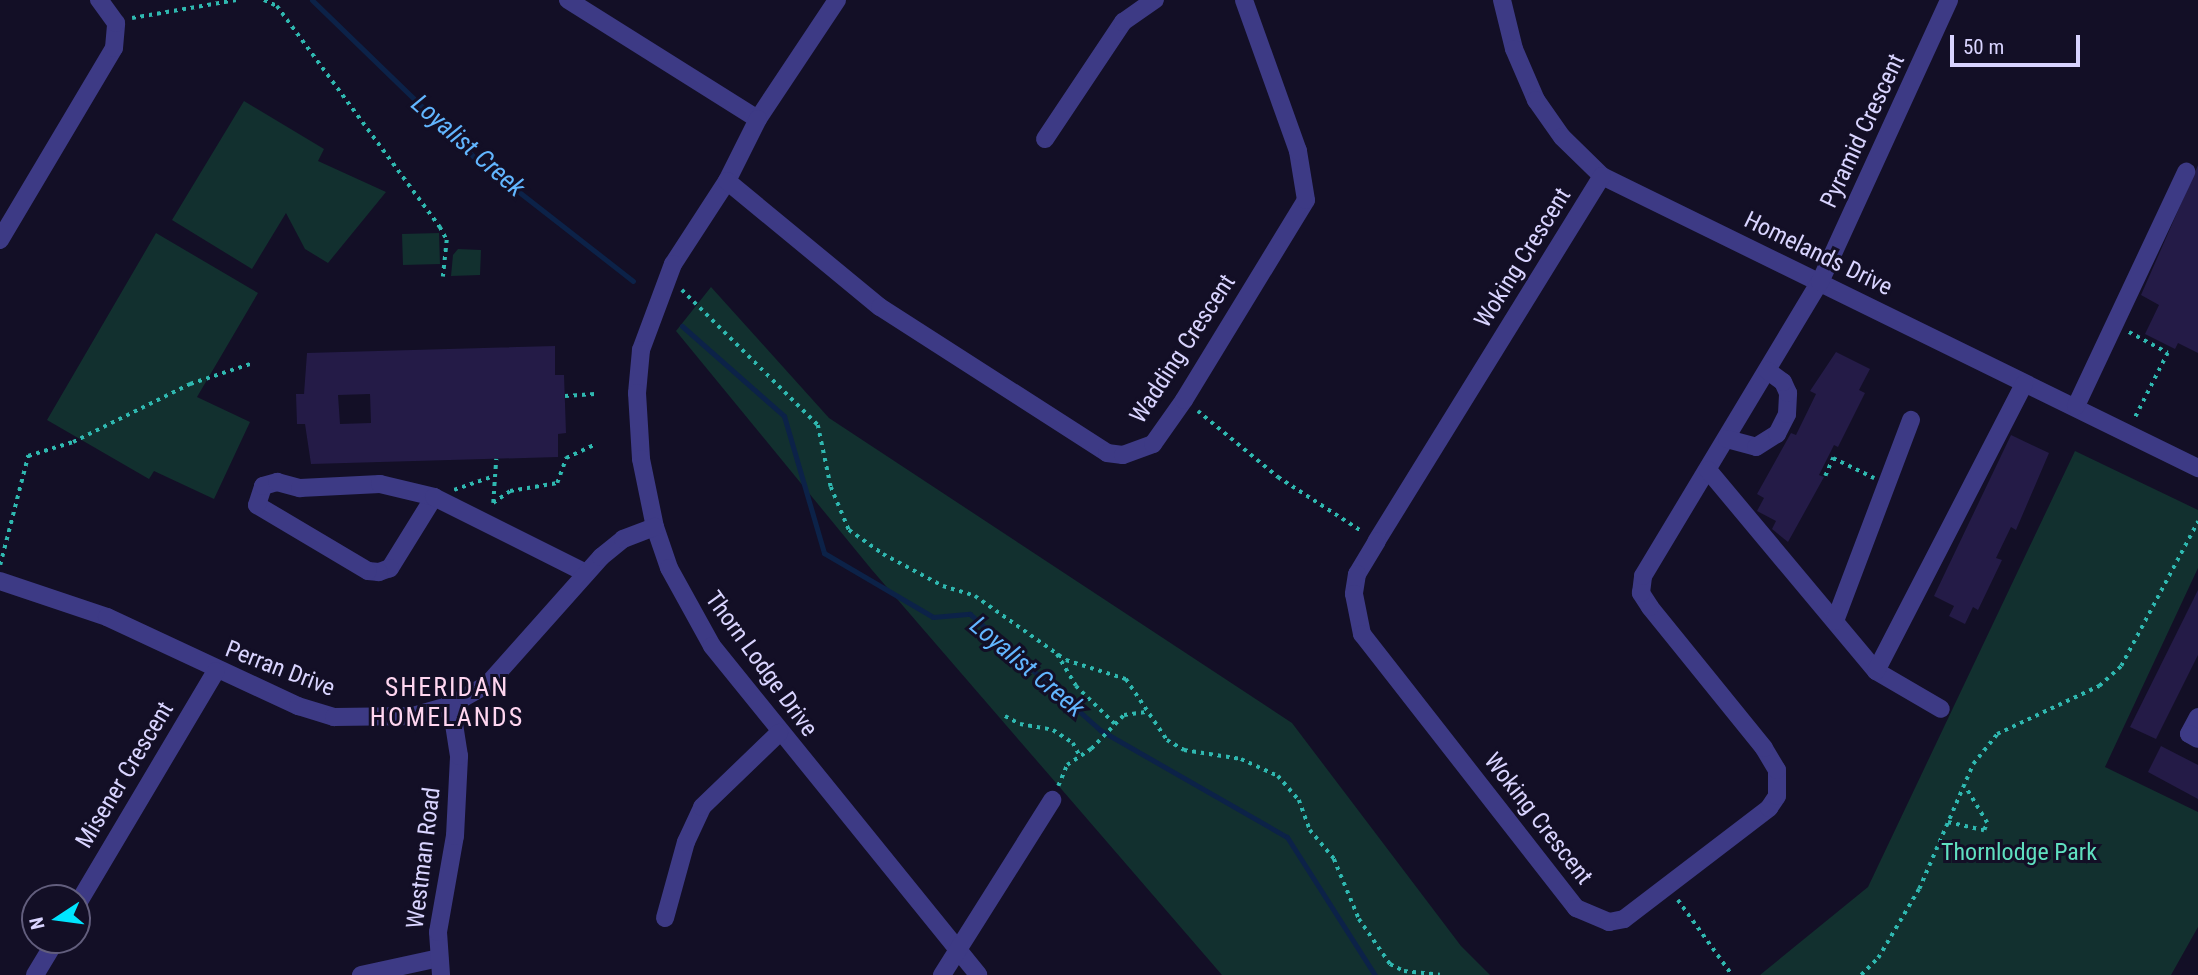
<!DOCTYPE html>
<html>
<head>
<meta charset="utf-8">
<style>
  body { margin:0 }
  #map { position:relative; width:2198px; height:975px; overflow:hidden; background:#130f26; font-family:"Roboto Condensed",sans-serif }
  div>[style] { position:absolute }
  .green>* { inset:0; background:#12302f }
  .stream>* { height:5px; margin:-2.5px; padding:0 2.5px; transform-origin:2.5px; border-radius:2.5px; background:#0c2248 }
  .building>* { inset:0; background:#241b47 }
  .path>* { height:3.5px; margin-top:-1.75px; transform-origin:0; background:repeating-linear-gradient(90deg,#2fb8b0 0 3.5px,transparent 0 8.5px) }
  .minor>* { height:18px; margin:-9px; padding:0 9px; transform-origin:9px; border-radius:9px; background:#3d3a85 }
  span { translate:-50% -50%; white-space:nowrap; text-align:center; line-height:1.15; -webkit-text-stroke:6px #130f26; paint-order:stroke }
  .street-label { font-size:24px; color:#d9d4ff }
  .park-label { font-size:24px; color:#5fe0c0 }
  .water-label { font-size:26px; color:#62b6ff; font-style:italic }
  .neighbourhood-label { font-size:26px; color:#ffd6f0; letter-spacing:2px }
  .north { position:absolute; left:21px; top:884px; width:70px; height:70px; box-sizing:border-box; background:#130f26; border:2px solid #625e7d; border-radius:50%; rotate:257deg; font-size:19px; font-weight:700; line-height:28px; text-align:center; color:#d9d4ff }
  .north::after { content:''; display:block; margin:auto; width:24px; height:32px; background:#00e5ff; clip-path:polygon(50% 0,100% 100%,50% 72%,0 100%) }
  .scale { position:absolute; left:1950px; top:35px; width:130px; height:32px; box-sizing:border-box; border:4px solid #d9d4ff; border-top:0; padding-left:9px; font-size:21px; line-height:24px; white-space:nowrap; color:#d9d4ff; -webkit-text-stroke:5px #130f26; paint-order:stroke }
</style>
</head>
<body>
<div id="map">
  <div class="green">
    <i style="clip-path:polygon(244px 101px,324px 149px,318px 161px,386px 192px,328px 263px,305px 249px,286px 213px,252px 269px,172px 220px)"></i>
    <i style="clip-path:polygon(156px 233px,258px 293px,197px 397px,250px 422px,214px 499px,154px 471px,149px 479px,47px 420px)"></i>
    <i style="clip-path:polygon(439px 233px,440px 264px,403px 265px,402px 234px)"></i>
    <i style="clip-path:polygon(458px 249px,481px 250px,480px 275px,451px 276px,453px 255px)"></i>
    <i style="clip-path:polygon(711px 287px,829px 418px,1292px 723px,1461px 946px,1490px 975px,1222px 975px,872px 570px,676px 331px)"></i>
    <i style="clip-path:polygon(2075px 451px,2198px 510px,2198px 568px,2105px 767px,2198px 812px,2198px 927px,2171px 975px,1760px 975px,1868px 887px)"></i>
  </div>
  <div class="stream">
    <i style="left:312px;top:0;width:224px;rotate:44.1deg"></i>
    <i style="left:473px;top:156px;width:203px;rotate:38deg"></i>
    <i style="left:682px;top:326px;width:136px;rotate:41.4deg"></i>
    <i style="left:784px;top:416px;width:143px;rotate:73.7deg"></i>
    <i style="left:824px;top:553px;width:126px;rotate:30.4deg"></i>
    <i style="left:933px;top:617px;width:37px;rotate:-5deg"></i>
    <i style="left:970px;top:614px;width:174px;rotate:41.7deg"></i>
    <i style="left:1100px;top:730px;width:215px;rotate:29.8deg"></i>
    <i style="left:1287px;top:837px;width:164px;rotate:57.5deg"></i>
  </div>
  <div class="building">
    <i style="clip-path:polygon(2198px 165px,2198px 353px,2178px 343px,2175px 349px,2145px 334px,2159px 305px,2141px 295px)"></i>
    <i style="clip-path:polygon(evenodd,555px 346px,555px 375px,564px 375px,566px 433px,558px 434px,558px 457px,311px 464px,305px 424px,297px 424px,296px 394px,304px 394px,307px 353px,555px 346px,370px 394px,371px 423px,340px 424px,338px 395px,370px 394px)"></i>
    <i style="clip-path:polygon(1836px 352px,1870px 369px,1859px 390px,1865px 393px,1838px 447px,1834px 445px,1819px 475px,1824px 477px,1788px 542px,1772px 529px,1776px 521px,1757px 511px,1764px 498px,1757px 494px,1791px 433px,1796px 435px,1816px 394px,1810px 391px)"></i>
    <i style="clip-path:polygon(2011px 435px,2049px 453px,2016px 530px,2011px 527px,1996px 558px,2002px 560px,1978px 610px,1973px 607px,1965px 624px,1949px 616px,1954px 606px,1934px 596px)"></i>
    <i style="clip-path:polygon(2198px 590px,2198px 655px,2156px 739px,2130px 727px)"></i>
    <i style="clip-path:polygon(2161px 746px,2198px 765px,2198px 799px,2148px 772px)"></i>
  </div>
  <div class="path">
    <i style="left:264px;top:0;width:14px;rotate:25deg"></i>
    <i style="left:277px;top:6px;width:275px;rotate:53.6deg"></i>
    <i style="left:440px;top:227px;width:15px;rotate:62deg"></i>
    <i style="left:447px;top:240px;width:37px;rotate:96deg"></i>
    <i style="left:132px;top:18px;width:106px;rotate:-9.8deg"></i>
    <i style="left:682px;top:290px;width:192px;rotate:44.8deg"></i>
    <i style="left:818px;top:425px;width:63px;rotate:78.2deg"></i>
    <i style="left:831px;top:487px;width:47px;rotate:67.3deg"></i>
    <i style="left:849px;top:530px;width:42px;rotate:35.2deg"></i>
    <i style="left:883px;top:554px;width:68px;rotate:28.1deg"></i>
    <i style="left:943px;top:586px;width:34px;rotate:17deg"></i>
    <i style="left:975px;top:596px;width:111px;rotate:35.1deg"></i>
    <i style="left:1066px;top:660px;width:63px;rotate:17.6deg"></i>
    <i style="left:1126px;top:679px;width:73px;rotate:56.1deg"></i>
    <i style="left:1167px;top:740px;width:20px;rotate:30deg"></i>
    <i style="left:1184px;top:750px;width:58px;rotate:9deg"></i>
    <i style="left:1241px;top:759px;width:41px;rotate:24.7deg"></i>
    <i style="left:1278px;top:776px;width:32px;rotate:49deg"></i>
    <i style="left:1299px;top:800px;width:32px;rotate:70deg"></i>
    <i style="left:1310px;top:830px;width:38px;rotate:50deg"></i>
    <i style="left:1334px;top:859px;width:65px;rotate:67.4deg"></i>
    <i style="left:1359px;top:919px;width:55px;rotate:55.4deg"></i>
    <i style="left:1390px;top:964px;width:16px;rotate:27deg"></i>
    <i style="left:1404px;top:971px;width:36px;rotate:6deg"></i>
    <i style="left:2129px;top:332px;width:44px;rotate:28.3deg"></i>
    <i style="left:2168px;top:353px;width:73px;rotate:116.9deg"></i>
    <i style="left:565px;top:396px;width:30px;rotate:-4deg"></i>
    <i style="left:1198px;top:411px;width:104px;rotate:39.5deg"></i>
    <i style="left:1278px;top:477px;width:101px;rotate:32.9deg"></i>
    <i style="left:1825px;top:476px;width:20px;rotate:-66deg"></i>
    <i style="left:1833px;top:458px;width:46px;rotate:26deg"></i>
    <i style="left:454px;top:490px;width:42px;rotate:-19.3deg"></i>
    <i style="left:493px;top:503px;width:21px;rotate:-35deg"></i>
    <i style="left:510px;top:491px;width:48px;rotate:-9.7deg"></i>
    <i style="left:557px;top:483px;width:27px;rotate:-70deg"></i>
    <i style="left:566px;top:458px;width:31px;rotate:-25deg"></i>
    <i style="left:493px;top:503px;width:44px;rotate:-86.1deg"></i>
    <i style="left:0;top:565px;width:113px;rotate:-75.6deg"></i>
    <i style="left:28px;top:456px;width:47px;rotate:-17.3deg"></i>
    <i style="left:73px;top:442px;width:131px;rotate:-26.4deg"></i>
    <i style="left:190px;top:384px;width:66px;rotate:-18.4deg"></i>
    <i style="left:1057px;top:654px;width:37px;rotate:59deg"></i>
    <i style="left:1076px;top:686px;width:54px;rotate:44.3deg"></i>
    <i style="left:1005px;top:716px;width:17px;rotate:28deg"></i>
    <i style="left:1020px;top:724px;width:34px;rotate:10deg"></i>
    <i style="left:1053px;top:730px;width:24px;rotate:33deg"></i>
    <i style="left:1073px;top:743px;width:15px;rotate:62deg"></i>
    <i style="left:1058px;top:786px;width:23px;rotate:-67deg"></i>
    <i style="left:1067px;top:765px;width:29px;rotate:-34deg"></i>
    <i style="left:1091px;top:749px;width:47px;rotate:-45.9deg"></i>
    <i style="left:1124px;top:715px;width:22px;rotate:-8deg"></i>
    <i style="left:1948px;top:822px;width:37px;rotate:13deg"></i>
    <i style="left:1984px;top:830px;width:8px;rotate:-67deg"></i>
    <i style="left:1987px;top:823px;width:44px;rotate:-121.2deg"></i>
    <i style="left:1678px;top:900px;width:92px;rotate:54.2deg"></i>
    <i style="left:1861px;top:975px;width:24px;rotate:-45deg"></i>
    <i style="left:1878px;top:958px;width:80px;rotate:-59.3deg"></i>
    <i style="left:1919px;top:889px;width:136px;rotate:-66.6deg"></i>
    <i style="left:1973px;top:764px;width:38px;rotate:-51deg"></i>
    <i style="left:1997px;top:734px;width:113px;rotate:-25.2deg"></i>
    <i style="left:2099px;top:686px;width:30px;rotate:-42deg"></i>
    <i style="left:2121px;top:666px;width:164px;rotate:-62deg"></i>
  </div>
  <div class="minor">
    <i style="left:568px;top:0;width:224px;rotate:32.1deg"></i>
    <i style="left:837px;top:0;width:143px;rotate:123.6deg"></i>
    <i style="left:758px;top:119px;width:69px;rotate:116.6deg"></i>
    <i style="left:727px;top:181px;width:99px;rotate:123deg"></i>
    <i style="left:673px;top:264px;width:92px;rotate:110.4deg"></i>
    <i style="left:641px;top:350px;width:43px;rotate:95.3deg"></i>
    <i style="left:637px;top:393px;width:66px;rotate:86.5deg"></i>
    <i style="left:641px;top:459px;width:69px;rotate:78.4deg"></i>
    <i style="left:655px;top:527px;width:43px;rotate:71.1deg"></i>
    <i style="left:669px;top:568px;width:89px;rotate:61.1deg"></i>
    <i style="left:712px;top:646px;width:423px;rotate:51deg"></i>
    <i style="left:1502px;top:0;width:50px;rotate:76.2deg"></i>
    <i style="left:1514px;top:49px;width:56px;rotate:66.7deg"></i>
    <i style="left:1536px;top:100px;width:45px;rotate:54.9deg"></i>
    <i style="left:1562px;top:137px;width:56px;rotate:44.3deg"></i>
    <i style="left:1602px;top:176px;width:664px;rotate:26.1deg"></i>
    <i style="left:1045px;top:139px;width:141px;rotate:-56.3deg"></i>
    <i style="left:1123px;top:22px;width:39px;rotate:-35deg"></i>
    <i style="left:1602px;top:176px;width:429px;rotate:121.7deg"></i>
    <i style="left:1377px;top:541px;width:39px;rotate:121deg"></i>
    <i style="left:1357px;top:574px;width:20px;rotate:99deg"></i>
    <i style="left:1354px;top:594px;width:41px;rotate:78.7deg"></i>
    <i style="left:1362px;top:634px;width:348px;rotate:52deg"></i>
    <i style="left:1576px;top:908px;width:36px;rotate:23deg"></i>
    <i style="left:1609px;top:922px;width:15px;rotate:-11deg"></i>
    <i style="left:1624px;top:919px;width:183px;rotate:-37.4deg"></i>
    <i style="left:1769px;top:808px;width:14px;rotate:-56deg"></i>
    <i style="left:1777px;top:796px;width:26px;rotate:-90deg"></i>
    <i style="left:1777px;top:770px;width:26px;rotate:-121deg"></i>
    <i style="left:1764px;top:748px;width:181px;rotate:-129deg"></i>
    <i style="left:1650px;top:607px;width:17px;rotate:-123deg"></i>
    <i style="left:1641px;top:593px;width:17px;rotate:-83deg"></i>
    <i style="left:1643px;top:576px;width:343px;rotate:-59deg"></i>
    <i style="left:1820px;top:282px;width:310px;rotate:-65.4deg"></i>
    <i style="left:727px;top:181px;width:198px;rotate:39.5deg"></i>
    <i style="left:880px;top:307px;width:270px;rotate:32.7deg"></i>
    <i style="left:1107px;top:453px;width:16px;rotate:7deg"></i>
    <i style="left:1123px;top:455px;width:32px;rotate:-20deg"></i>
    <i style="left:1153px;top:444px;width:54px;rotate:-54.8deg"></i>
    <i style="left:1184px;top:400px;width:234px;rotate:-58.6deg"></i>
    <i style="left:1306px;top:200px;width:50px;rotate:-99.3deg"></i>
    <i style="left:1298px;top:151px;width:160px;rotate:-109.7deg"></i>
    <i style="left:0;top:240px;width:223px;rotate:-59.3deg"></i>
    <i style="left:114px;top:48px;width:25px;rotate:-85deg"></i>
    <i style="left:116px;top:23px;width:29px;rotate:-126deg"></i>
    <i style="left:2076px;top:406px;width:259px;rotate:-64.8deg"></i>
    <i style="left:1727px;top:439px;width:30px;rotate:15deg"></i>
    <i style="left:1756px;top:447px;width:25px;rotate:-32deg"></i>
    <i style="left:1777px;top:434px;width:22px;rotate:-63deg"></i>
    <i style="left:1787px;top:414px;width:21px;rotate:-87deg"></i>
    <i style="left:1788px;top:393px;width:12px;rotate:-114deg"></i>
    <i style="left:1783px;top:382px;width:19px;rotate:-144deg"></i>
    <i style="left:1708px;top:470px;width:262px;rotate:50.1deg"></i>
    <i style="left:1876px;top:671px;width:75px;rotate:30.3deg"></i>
    <i style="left:434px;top:497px;width:84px;rotate:121.8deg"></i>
    <i style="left:390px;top:568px;width:12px;rotate:160deg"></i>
    <i style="left:379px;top:572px;width:11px;rotate:-175deg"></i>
    <i style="left:368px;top:571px;width:129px;rotate:-149.3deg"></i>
    <i style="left:257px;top:505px;width:20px;rotate:-72deg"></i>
    <i style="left:263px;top:486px;width:15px;rotate:-16deg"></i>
    <i style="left:277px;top:482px;width:24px;rotate:15deg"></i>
    <i style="left:300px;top:488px;width:80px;rotate:-2.9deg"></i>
    <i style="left:380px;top:484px;width:56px;rotate:13.5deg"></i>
    <i style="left:434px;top:497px;width:170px;rotate:26.6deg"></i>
    <i style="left:0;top:581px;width:113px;rotate:18.6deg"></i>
    <i style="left:107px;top:617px;width:211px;rotate:25deg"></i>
    <i style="left:298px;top:706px;width:38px;rotate:17deg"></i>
    <i style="left:334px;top:717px;width:79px;rotate:-0.7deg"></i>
    <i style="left:413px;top:716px;width:40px;rotate:-16deg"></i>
    <i style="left:451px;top:705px;width:43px;rotate:-29.6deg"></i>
    <i style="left:488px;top:684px;width:170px;rotate:-48.3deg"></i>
    <i style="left:601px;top:557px;width:28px;rotate:-39deg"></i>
    <i style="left:623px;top:539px;width:34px;rotate:-21deg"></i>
    <i style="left:1835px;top:621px;width:215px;rotate:-69.3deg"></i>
    <i style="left:1876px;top:671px;width:323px;rotate:-62.7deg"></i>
    <i style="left:2198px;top:717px;width:19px;rotate:118deg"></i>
    <i style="left:2189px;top:734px;width:10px;rotate:29deg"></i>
    <i style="left:77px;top:905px;width:272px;rotate:-59.3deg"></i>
    <i style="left:665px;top:918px;width:79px;rotate:-74.6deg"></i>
    <i style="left:686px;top:842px;width:38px;rotate:-65deg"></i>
    <i style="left:702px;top:807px;width:107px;rotate:-43.9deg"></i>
    <i style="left:35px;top:975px;width:41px;rotate:-59deg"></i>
    <i style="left:361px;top:975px;width:80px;rotate:-12.3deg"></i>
    <i style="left:441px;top:975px;width:43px;rotate:-94deg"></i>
    <i style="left:438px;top:932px;width:97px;rotate:-80deg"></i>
    <i style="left:455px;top:836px;width:80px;rotate:-87.1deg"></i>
    <i style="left:459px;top:756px;width:52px;rotate:-98.9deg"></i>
    <i style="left:942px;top:975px;width:207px;rotate:-57.8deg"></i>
  </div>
  <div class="street-label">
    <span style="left:1863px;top:131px;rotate:-65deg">Pyramid Crescent</span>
    <span style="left:1818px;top:254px;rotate:26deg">Homelands Drive</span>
    <span style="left:1523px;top:258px;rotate:-58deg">Woking Crescent</span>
    <span style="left:1183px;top:349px;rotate:-57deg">Wadding Crescent</span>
    <span style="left:761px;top:664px;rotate:54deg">Thorn Lodge Drive</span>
    <span style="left:280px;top:669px;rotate:21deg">Perran Drive</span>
    <span style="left:125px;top:775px;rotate:-59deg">Misener Crescent</span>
    <span style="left:1538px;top:819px;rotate:52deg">Woking Crescent</span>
    <span style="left:424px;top:858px;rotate:-83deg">Westman Road</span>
  </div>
  <div class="park-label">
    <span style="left:2019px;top:853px">Thornlodge Park</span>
  </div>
  <div class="water-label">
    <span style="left:468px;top:146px;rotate:41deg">Loyalist Creek</span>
    <span style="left:1027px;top:667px;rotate:40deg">Loyalist Creek</span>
  </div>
  <div class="neighbourhood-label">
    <span style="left:447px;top:703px">SHERIDAN<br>HOMELANDS</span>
  </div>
  <div class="north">N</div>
  <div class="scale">50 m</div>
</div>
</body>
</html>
